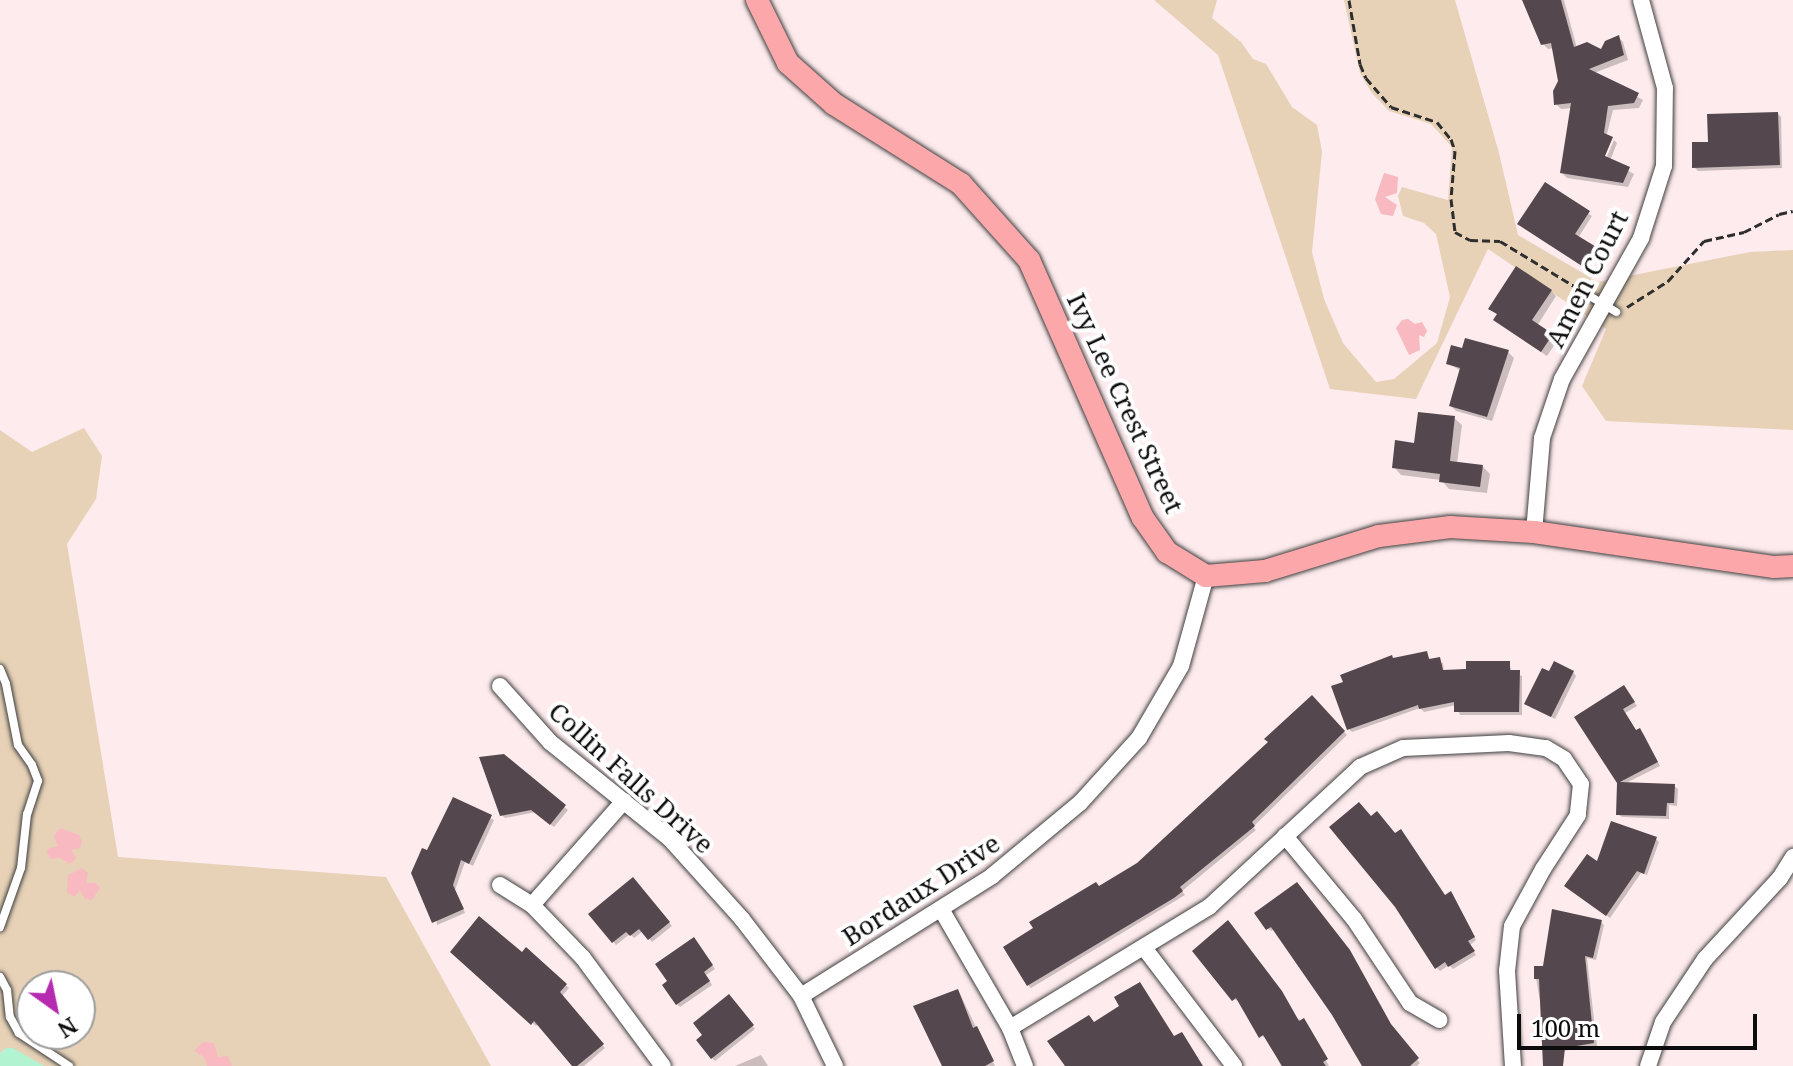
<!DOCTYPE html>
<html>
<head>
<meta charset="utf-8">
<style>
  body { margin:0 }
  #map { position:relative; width:1793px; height:1066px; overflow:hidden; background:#feebed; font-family:"Noto Serif",serif }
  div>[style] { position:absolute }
  .green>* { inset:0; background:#e7d2b7 }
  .sand>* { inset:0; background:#f8b9c1 }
  .water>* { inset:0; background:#b2f3d1 }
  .shadow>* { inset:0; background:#0003 }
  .building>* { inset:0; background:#54484e }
  .path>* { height:3px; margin-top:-1.5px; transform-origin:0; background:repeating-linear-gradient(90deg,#2e2e2e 0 8px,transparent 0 12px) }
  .roads { filter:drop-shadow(0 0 2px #3f3f3f) drop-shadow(0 0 2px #3f3f3f) }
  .lane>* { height:8px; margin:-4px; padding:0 4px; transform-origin:4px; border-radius:4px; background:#fff }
  .street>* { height:16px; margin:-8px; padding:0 8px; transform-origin:8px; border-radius:8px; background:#fff }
  .secondary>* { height:22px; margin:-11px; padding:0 11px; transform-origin:11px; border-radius:11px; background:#fca8aa }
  span { translate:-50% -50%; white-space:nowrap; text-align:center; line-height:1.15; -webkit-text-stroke:8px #fff; paint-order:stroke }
  .street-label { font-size:26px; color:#0c0c0c }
  .north { position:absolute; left:16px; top:970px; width:80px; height:80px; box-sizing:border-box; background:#fff; border:2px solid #9e9e9e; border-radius:50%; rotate:147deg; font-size:22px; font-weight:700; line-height:32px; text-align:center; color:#0c0c0c }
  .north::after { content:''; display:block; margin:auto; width:28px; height:36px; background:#b62aaf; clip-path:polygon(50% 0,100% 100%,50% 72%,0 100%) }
  .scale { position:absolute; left:1517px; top:1014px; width:240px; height:36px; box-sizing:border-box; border:4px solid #0c0c0c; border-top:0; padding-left:10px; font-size:24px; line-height:28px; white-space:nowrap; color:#0c0c0c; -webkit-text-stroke:6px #fff; paint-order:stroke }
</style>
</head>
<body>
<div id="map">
  <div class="green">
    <i style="clip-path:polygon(1154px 0,1217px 0,1212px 18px,1241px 42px,1253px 59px,1266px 64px,1292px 107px,1317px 125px,1322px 152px,1312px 252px,1324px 299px,1343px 343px,1376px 382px,1394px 379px,1437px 343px,1450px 297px,1436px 234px,1424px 223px,1403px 216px,1398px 196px,1402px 187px,1448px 200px,1452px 147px,1431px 124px,1389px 111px,1371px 92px,1360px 73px,1344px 0,1455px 0,1499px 153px,1518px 235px,1598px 282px,1750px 252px,1793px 250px,1793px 430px,1606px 421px,1582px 386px,1606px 329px,1488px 249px,1416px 399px,1330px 389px,1218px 55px)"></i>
    <i style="clip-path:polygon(evenodd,84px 428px,102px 456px,96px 499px,67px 544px,118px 857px,386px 877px,491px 1066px,0 1066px,0 430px,32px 452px,84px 428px,32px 986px,80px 986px,80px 1034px,32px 1034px,32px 986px)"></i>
  </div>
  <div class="sand">
    <i style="clip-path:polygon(1384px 173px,1398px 177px,1397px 193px,1385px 197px,1397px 205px,1393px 216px,1381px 214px,1375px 199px)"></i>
    <i style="clip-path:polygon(1408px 319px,1415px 324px,1422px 322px,1427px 331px,1424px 337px,1419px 335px,1420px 350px,1409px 355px,1396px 328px,1402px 320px)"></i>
    <i style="clip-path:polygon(60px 828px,79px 835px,82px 841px,80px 848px,71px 850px,76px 858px,70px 864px,60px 858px,51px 859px,47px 853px,48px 849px,58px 846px,54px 836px)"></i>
    <i style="clip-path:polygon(82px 868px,88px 873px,86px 883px,96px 883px,100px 888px,92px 900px,85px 899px,80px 890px,74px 897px,67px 892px,68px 875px)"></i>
    <i style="clip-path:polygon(203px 1042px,214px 1043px,218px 1057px,228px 1056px,232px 1066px,207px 1066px,204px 1057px,194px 1051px)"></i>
  </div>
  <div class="water">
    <i style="clip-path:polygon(6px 1048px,13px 1048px,44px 1066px,0 1066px,0 1053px)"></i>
  </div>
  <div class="shadow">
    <i style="clip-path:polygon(1526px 0,1564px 0,1577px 48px,1602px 51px,1618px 37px,1623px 42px,1628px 60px,1594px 73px,1643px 100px,1639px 108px,1613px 110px,1599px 165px,1603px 166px,1614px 140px,1617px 143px,1610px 161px,1634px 174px,1628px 187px,1567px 178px,1562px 173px,1573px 108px,1561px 109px,1556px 104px,1560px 81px,1554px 48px,1548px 49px,1543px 44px)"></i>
    <i style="clip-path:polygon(1778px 114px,1781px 117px,1782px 168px,1698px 171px,1694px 167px,1710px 144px)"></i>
    <i style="clip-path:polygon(1545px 184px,1592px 216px,1578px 238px,1599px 253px,1589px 270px,1523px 227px)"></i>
    <i style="clip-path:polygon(1551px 291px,1556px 296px,1537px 326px,1557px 341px,1547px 356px,1501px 325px,1496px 320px,1499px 315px,1491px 308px)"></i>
    <i style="clip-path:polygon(1508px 352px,1514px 358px,1492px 421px,1456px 411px,1451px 406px,1461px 371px,1448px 363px)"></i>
    <i style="clip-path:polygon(1454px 418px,1462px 425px,1457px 464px,1482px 466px,1490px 474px,1487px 493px,1449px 489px,1441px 480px,1401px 475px,1394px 467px,1416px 445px)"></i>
    <i style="clip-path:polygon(1427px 654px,1431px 661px,1443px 663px,1444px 672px,1509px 663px,1512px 672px,1522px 676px,1522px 715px,1460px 715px,1456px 705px,1424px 712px,1420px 708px,1352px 732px,1349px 729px,1394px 660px)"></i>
    <i style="clip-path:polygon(1573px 672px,1576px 676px,1555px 719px,1530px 707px,1550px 674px)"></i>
    <i style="clip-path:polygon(1627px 691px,1637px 706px,1625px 713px,1637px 732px,1643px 733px,1660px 766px,1624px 784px,1674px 786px,1678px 789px,1677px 806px,1669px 805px,1669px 819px,1622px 817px,1618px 814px,1619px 783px,1577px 718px)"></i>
    <i style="clip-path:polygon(1312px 698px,1347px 735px,1253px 827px,1256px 830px,1182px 891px,1185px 895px,1031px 988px,1028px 985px,1100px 888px,1138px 864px,1270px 743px)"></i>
    <i style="clip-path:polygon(503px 756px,568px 810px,554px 827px,536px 812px,505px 818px,502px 815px)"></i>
    <i style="clip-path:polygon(454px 799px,494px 820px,473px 866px,465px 862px,455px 890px,465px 913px,437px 925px,428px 853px)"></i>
    <i style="clip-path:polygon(1656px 839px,1659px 842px,1647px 875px,1641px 873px,1610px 918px,1569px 889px,1598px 864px)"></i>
    <i style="clip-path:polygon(636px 882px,672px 926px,652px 942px,643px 931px,634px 938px,630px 934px,616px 945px,591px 914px)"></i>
    <i style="clip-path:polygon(1300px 888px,1394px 1030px,1420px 1063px,1417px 1066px,1364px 1066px,1334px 1014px,1275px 929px,1271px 931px,1268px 928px)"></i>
    <i style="clip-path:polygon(1445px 897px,1453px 897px,1476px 940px,1470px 945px,1476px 955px,1453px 969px,1449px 965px,1440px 971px,1437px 968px)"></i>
    <i style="clip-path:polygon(1601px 922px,1604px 925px,1596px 960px,1587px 958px,1597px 1046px,1549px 1053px,1536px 978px)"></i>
    <i style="clip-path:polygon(696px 943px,715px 969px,706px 975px,712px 985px,680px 1007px,677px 1004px)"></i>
    <i style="clip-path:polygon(526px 950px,569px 988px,562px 996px,605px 1048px,584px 1066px,574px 1066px,539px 1023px,536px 1026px,452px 952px,523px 954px)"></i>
    <i style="clip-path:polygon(1195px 951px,1306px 1024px,1329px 1066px,1281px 1066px,1267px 1037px,1260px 1036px,1239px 1001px,1233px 999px)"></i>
    <i style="clip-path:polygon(957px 991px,960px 994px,995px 1066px,943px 1066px,930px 1041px,916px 1007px)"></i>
    <i style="clip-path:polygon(732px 1000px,755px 1029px,715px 1061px,712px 1058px)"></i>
    <i style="clip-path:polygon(761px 1055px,768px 1066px,735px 1066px)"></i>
  </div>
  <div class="building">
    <i style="clip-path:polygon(1522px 0,1561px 0,1574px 47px,1587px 42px,1601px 49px,1605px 41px,1619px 35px,1624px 55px,1589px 69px,1639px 93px,1634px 103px,1608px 106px,1604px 133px,1613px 137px,1605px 156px,1630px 167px,1623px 183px,1560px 173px,1571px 103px,1554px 105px,1553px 91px,1558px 81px,1551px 43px,1541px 45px)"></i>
    <i style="clip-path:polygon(1778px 112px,1780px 165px,1692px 168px,1692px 142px,1708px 142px,1707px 114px)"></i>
    <i style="clip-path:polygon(1545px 182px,1590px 211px,1575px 234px,1598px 248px,1585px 268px,1517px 224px)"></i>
    <i style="clip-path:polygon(1516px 266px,1552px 290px,1532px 320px,1553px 334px,1541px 352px,1493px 320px,1497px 314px,1488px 309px)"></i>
    <i style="clip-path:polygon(1465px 338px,1509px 350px,1487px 417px,1449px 406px,1460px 368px,1446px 364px,1451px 345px,1462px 348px)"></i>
    <i style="clip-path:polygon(1418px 412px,1455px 416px,1450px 461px,1483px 465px,1480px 487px,1439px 482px,1440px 474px,1392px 468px,1395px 440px,1414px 443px)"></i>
    <i style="clip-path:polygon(1427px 651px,1429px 659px,1440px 657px,1443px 670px,1466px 669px,1466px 661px,1510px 661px,1510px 670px,1520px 670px,1519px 712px,1454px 712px,1454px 702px,1419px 709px,1418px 705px,1347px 730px,1331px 686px,1343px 682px,1340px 675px,1392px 655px,1393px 658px)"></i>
    <i style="clip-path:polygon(1554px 661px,1574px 671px,1551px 717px,1524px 704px,1542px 668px,1549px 671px)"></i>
    <i style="clip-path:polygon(1624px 685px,1635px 702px,1623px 709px,1636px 730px,1640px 728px,1658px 762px,1620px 782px,1675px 784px,1674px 803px,1667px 803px,1666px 816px,1616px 815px,1617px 783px,1574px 717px)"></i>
    <i style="clip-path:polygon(1312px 695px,1345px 731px,1252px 822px,1255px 826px,1180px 887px,1183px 891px,1174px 898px,1027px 986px,1003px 947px,1033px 928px,1029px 922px,1096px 882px,1099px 886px,1137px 863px,1268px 742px,1264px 739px)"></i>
    <i style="clip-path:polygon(504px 754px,566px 805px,550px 825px,531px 810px,500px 816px,479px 757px)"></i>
    <i style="clip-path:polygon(453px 797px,492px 815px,469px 864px,461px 860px,453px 885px,464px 909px,432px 923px,411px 873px,422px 848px,427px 850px)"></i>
    <i style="clip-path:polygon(1359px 802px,1371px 816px,1377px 811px,1395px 833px,1401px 829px,1445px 895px,1451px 891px,1475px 937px,1468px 941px,1475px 951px,1448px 967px,1445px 962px,1435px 969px,1395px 907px,1329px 827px)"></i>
    <i style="clip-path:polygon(1611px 821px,1657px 837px,1644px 874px,1637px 871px,1606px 916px,1564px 886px,1587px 854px,1597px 861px)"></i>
    <i style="clip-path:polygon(633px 877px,670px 922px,648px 940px,639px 929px,630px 936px,626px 932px,612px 943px,588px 914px)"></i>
    <i style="clip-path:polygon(1297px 882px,1350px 950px,1391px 1024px,1419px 1058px,1410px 1066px,1362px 1066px,1332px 1015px,1271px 927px,1266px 930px,1254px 913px)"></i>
    <i style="clip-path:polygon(1552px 909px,1602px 920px,1593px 958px,1585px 956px,1594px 1043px,1565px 1048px,1563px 1066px,1543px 1066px,1539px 979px,1534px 979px,1534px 966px,1543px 966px)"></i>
    <i style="clip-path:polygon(479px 916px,522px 952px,526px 947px,567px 984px,560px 992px,604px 1044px,577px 1066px,572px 1066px,534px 1021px,531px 1025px,450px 952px)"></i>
    <i style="clip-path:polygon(1228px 920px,1282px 991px,1299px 1021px,1304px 1018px,1328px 1059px,1323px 1062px,1326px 1066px,1282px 1066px,1263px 1035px,1259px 1038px,1236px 998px,1232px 1001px,1192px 951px)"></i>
    <i style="clip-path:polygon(694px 937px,713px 965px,704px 972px,710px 981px,676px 1005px,662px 985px,667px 981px,655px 964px)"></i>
    <i style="clip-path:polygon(1140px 982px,1174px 1036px,1182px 1032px,1203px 1066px,1065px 1066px,1047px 1041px,1089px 1015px,1094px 1022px,1119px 1006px,1114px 997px)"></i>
    <i style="clip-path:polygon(958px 989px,973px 1028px,977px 1026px,994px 1061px,985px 1066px,942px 1066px,913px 1006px)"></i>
    <i style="clip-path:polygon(729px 994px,754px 1025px,711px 1059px,696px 1040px,702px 1035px,693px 1023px)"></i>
  </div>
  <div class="path">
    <i style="left:1349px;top:0;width:65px;rotate:80.2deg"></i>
    <i style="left:1360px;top:64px;width:15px;rotate:67deg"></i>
    <i style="left:1366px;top:78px;width:38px;rotate:49deg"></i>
    <i style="left:1391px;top:107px;width:48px;rotate:18.1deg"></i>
    <i style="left:1437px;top:122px;width:22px;rotate:51deg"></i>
    <i style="left:1451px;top:139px;width:13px;rotate:72deg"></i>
    <i style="left:1455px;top:151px;width:48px;rotate:94.8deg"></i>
    <i style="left:1451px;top:199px;width:33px;rotate:83deg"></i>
    <i style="left:1455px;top:232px;width:17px;rotate:28deg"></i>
    <i style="left:1470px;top:240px;width:30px;rotate:2deg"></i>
    <i style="left:1500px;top:241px;width:92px;rotate:31.3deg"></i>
    <i style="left:1627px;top:307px;width:49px;rotate:-32.4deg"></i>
    <i style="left:1668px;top:281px;width:54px;rotate:-48deg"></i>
    <i style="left:1704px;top:241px;width:41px;rotate:-12.7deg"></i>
    <i style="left:1744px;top:232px;width:39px;rotate:-27deg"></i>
    <i style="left:1779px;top:214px;width:14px;rotate:-12deg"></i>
  </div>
  <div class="roads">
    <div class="lane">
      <i style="left:1588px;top:295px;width:33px;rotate:31deg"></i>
      <i style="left:0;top:669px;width:16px;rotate:68deg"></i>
      <i style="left:6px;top:684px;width:62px;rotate:78.9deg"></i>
      <i style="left:18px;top:745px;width:24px;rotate:55deg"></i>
      <i style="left:32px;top:765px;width:17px;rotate:69deg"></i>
      <i style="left:38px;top:781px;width:35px;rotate:108deg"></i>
      <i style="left:27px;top:814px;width:54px;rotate:96.3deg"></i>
      <i style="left:21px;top:868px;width:63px;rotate:109.6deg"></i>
      <i style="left:0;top:977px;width:15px;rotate:62deg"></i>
      <i style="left:7px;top:990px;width:27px;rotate:84deg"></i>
      <i style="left:10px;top:1017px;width:18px;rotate:61deg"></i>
      <i style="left:19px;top:1033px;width:60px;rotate:33.4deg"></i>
    </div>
    <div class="street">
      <i style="left:1534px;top:532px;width:94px;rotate:-85.1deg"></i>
      <i style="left:1542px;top:438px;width:62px;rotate:-71.3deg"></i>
      <i style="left:1562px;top:379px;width:162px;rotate:-60.7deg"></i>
      <i style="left:1641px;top:238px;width:76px;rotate:-72.3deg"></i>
      <i style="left:1664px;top:166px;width:78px;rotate:-89.3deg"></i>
      <i style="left:1665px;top:88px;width:91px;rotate:-105.3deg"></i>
      <i style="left:500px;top:686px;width:75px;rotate:48.2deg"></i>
      <i style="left:550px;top:742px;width:154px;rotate:38.9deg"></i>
      <i style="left:670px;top:839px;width:108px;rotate:48deg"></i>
      <i style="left:742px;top:919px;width:97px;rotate:52.5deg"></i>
      <i style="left:801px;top:996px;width:78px;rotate:64.1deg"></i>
      <i style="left:1285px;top:836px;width:108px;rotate:50.3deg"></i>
      <i style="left:1354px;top:919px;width:101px;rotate:56.3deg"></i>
      <i style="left:1410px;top:1003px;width:34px;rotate:30deg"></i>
      <i style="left:500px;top:885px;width:38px;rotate:32deg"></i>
      <i style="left:532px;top:905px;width:74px;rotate:46.1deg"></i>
      <i style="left:583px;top:958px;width:134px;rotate:53.5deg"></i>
      <i style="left:532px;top:905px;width:139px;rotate:-48.5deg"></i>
      <i style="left:941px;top:909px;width:138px;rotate:59.9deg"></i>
      <i style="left:1010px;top:1028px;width:41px;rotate:68.5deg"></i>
      <i style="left:1145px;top:949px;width:147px;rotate:52.7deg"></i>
      <i style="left:801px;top:996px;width:226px;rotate:-32.1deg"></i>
      <i style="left:992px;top:876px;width:114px;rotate:-39.7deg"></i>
      <i style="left:1080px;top:803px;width:88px;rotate:-47.8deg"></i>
      <i style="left:1139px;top:738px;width:83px;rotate:-59.7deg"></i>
      <i style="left:1181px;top:666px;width:93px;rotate:-74.5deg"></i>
      <i style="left:1010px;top:1028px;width:233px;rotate:-31.3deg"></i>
      <i style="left:1209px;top:907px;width:206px;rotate:-42.8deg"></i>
      <i style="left:1360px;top:767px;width:47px;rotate:-23.8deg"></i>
      <i style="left:1403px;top:748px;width:106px;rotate:-2.7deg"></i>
      <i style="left:1509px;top:743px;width:37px;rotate:8deg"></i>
      <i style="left:1546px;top:748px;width:21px;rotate:31deg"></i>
      <i style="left:1564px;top:759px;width:30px;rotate:56deg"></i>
      <i style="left:1581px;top:784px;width:31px;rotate:96deg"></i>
      <i style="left:1578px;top:815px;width:64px;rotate:122.9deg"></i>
      <i style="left:1543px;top:869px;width:65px;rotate:118.5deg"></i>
      <i style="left:1512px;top:926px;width:45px;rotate:96.3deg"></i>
      <i style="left:1507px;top:971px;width:95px;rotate:86.4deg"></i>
      <i style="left:1648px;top:1066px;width:46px;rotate:-71.2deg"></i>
      <i style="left:1663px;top:1022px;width:76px;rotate:-56.3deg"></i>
      <i style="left:1705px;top:959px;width:110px;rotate:-47.2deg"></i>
      <i style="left:1780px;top:878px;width:25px;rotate:-58deg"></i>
    </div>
    <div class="secondary">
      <i style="left:757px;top:0;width:70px;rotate:63.8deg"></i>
      <i style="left:788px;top:63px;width:62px;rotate:41.7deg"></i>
      <i style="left:834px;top:104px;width:150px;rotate:32.2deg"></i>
      <i style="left:961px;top:184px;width:102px;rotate:48.2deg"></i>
      <i style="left:1029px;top:260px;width:282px;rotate:66.2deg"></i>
      <i style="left:1143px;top:518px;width:42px;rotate:54.8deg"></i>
      <i style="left:1167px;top:552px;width:46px;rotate:31.6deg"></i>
      <i style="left:1206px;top:576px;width:59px;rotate:-4.8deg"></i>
      <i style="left:1265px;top:571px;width:119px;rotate:-17.1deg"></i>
      <i style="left:1379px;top:536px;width:72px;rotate:-7.2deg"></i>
      <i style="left:1450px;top:527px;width:84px;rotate:3.4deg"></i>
      <i style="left:1534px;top:532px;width:243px;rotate:8.3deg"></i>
      <i style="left:1774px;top:567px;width:19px;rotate:-3deg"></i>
    </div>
  </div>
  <div class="street-label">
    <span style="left:1587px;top:279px;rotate:-63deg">Amen Court</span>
    <span style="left:1125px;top:403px;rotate:65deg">Ivy Lee Crest Street</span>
    <span style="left:631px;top:778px;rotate:42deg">Collin Falls Drive</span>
    <span style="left:921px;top:890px;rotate:-33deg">Bordaux Drive</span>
  </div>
  <div class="north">N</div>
  <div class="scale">100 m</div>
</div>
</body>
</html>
